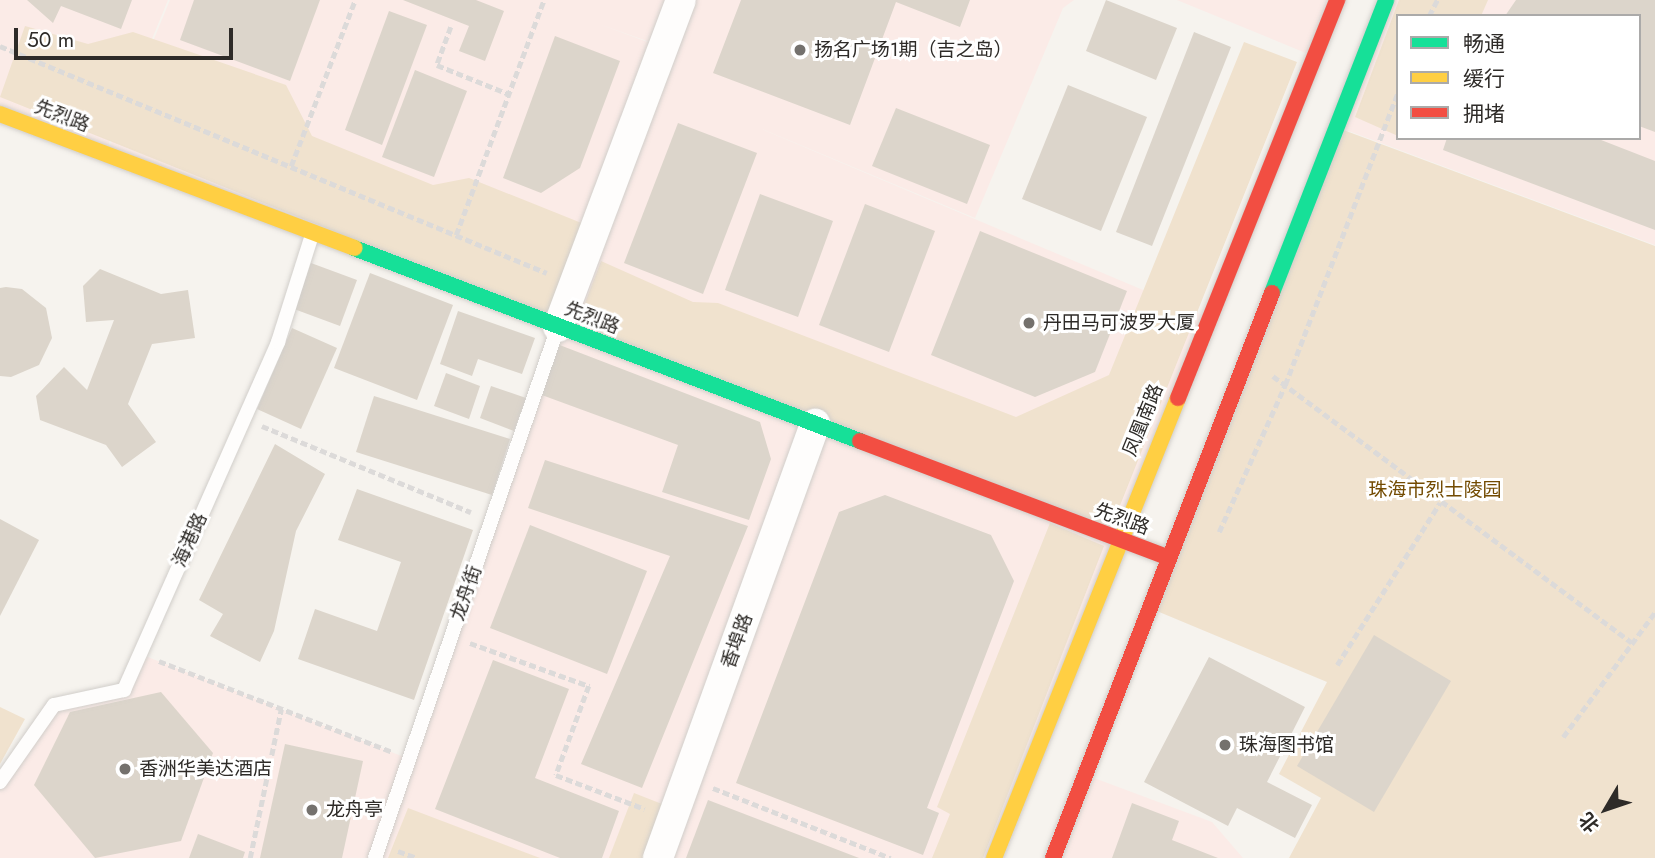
<!DOCTYPE html>
<html>
<head>
<meta charset="utf-8">
<style>
  body { margin:0 }
  #map { position:relative; width:1655px; height:858px; overflow:hidden; background:#f6f3ee; font-family:Jost,"Noto Sans SC",sans-serif }
  div>[style] { position:absolute }
  .commercial>* { inset:0; background:#fbebe7 }
  .green>* { inset:0; background:#f0e2ce }
  .building>* { inset:0; background:#dcd5cb }
  .path>* { height:4.5px; margin-top:-2.25px; transform-origin:0; background:repeating-linear-gradient(90deg,#dcdad9 0 7px,transparent 0 10.5px) }
  .roads { filter:drop-shadow(0 0 2px #d1ceca) drop-shadow(0 0 2px #d1ceca) }
  .lane>* { height:14px; margin:-7px; padding:0 7px; transform-origin:7px; border-radius:7px; background:#fefdfc }
  .street>* { height:30px; margin:-15px; padding:0 15px; transform-origin:15px; border-radius:15px; background:#fefdfc }
  .fast>* { height:16px; margin:-8px; padding:0 8px; transform-origin:8px; border-radius:8px; background:#16e098 }
  .slow>* { height:16px; margin:-8px; padding:0 8px; transform-origin:8px; border-radius:8px; background:#ffcf43 }
  .jam>* { height:16px; margin:-8px; padding:0 8px; transform-origin:8px; border-radius:8px; background:#f24e42 }
  .dots>* { width:19px; height:19px; translate:-50% -50%; box-sizing:border-box; border:4px solid #fff; border-radius:50% }
  span { translate:-50% -50%; white-space:nowrap; text-align:center; line-height:1.15; -webkit-text-stroke:6px #fff; paint-order:stroke }
  .poi-label { font-size:19px; color:#2e2b28 }
  .left { translate:0 -50%; text-align:left }
  .street-label { font-size:19px; color:#2e2b28 }
  .park-label { font-size:19px; color:#734b02 }
  .legend { position:absolute; left:1396px; top:14px; width:245px; height:126px; box-sizing:border-box; background:#fff; border:2px solid #abaaa9; margin:0; padding:9px 12px; list-style:none; font-size:21px; color:#2e2b28 }
  .legend li { display:flex; align-items:center; gap:14px; height:35px }
  .legend b { width:35px; border:2px solid #abaaa9 }
  .north { position:absolute; left:1571px; top:774px; width:70px; height:70px; -webkit-text-stroke:5px #fff; paint-order:stroke; rotate:231deg; font-size:19px; font-weight:700; line-height:28px; text-align:center; color:#2e2b28 }
  .north::after { content:''; display:block; margin:auto; width:24px; height:32px; background:#2e2b28; clip-path:polygon(50% 0,100% 100%,50% 72%,0 100%) }
  .scale { position:absolute; left:14px; top:28px; width:219px; height:32px; box-sizing:border-box; border:4px solid #2e2b28; border-top:0; padding-left:9px; font-size:21px; line-height:24px; white-space:nowrap; color:#2e2b28; -webkit-text-stroke:5px #fff; paint-order:stroke }
</style>
</head>
<body>
<div id="map">
  <div class="commercial">
    <i style="clip-path:polygon(0 0,168px 0,105px 153px,0 112px)"></i>
    <i style="clip-path:polygon(170px 0,678px 0,661px 46px,599px 24px,661px 47px,557px 326px,107px 153px)"></i>
    <i style="clip-path:polygon(682px 0,1074px 0,1063px 8px,975px 218px,745px 122px,1207px 317px,993px 858px,660px 858px,816px 425px,559px 327px)"></i>
    <i style="clip-path:polygon(1177px 0,1336px 0,1313px 56px)"></i>
    <i style="clip-path:polygon(evenodd,1388px 0,1655px 0,1655px 245px,1338px 127px,1388px 0,1398px 16px,1639px 16px,1639px 138px,1398px 138px,1398px 16px)"></i>
    <i style="clip-path:polygon(558px 329px,813px 425px,656px 858px,376px 858px)"></i>
    <i style="clip-path:polygon(140px 654px,409px 759px,374px 858px,0 858px,0 783px,54px 706px,124px 691px)"></i>
    <i style="clip-path:polygon(1086px 775px,1212px 822px,1243px 858px,1053px 858px)"></i>
  </div>
  <div class="green">
    <i style="clip-path:polygon(1399px 0,1488px 0,1481px 16px,1398px 16px,1398px 136px,1355px 117px)"></i>
    <i style="clip-path:polygon(25px 26px,88px 44px,133px 32px,286px 85px,312px 136px,433px 185px,469px 178px,589px 226px,555px 320px,0 97px)"></i>
    <i style="clip-path:polygon(1244px 42px,1297px 62px,1111px 528px,575px 329px,601px 261px,693px 302px,718px 303px,1016px 417px,1109px 375px)"></i>
    <i style="clip-path:polygon(1338px 128px,1655px 246px,1655px 858px,1289px 858px,1321px 798px,1279px 774px,1327px 682px,1152px 609px)"></i>
    <i style="clip-path:polygon(1050px 523px,1104px 546px,983px 858px,932px 858px,950px 814px,937px 807px)"></i>
    <i style="clip-path:polygon(0 707px,25px 719px,0 764px)"></i>
    <i style="clip-path:polygon(634px 793px,667px 806px,648px 858px,609px 858px)"></i>
    <i style="clip-path:polygon(408px 808px,540px 858px,388px 858px)"></i>
  </div>
  <div class="building">
    <i style="clip-path:polygon(27px 0,132px 0,121px 29px,61px 6px,53px 23px)"></i>
    <i style="clip-path:polygon(194px 0,320px 0,290px 81px,180px 40px)"></i>
    <i style="clip-path:polygon(403px 0,476px 0,504px 11px,485px 61px,459px 51px,469px 26px)"></i>
    <i style="clip-path:polygon(741px 0,970px 0,960px 27px,896px 2px,850px 125px,713px 73px)"></i>
    <i style="clip-path:polygon(1106px 0,1177px 28px,1156px 80px,1086px 51px)"></i>
    <i style="clip-path:polygon(1516px 0,1655px 0,1655px 132px,1639px 126px,1639px 16px,1505px 16px)"></i>
    <i style="clip-path:polygon(389px 11px,427px 25px,382px 145px,345px 130px)"></i>
    <i style="clip-path:polygon(1194px 32px,1231px 47px,1152px 246px,1116px 232px)"></i>
    <i style="clip-path:polygon(555px 36px,620px 61px,580px 168px,541px 193px,503px 178px)"></i>
    <i style="clip-path:polygon(415px 70px,467px 91px,434px 177px,382px 157px)"></i>
    <i style="clip-path:polygon(1068px 85px,1147px 117px,1101px 231px,1022px 199px)"></i>
    <i style="clip-path:polygon(896px 108px,990px 145px,967px 204px,872px 166px)"></i>
    <i style="clip-path:polygon(678px 123px,757px 153px,703px 294px,624px 263px)"></i>
    <i style="clip-path:polygon(1447px 138px,1596px 138px,1655px 161px,1655px 230px,1443px 150px)"></i>
    <i style="clip-path:polygon(760px 194px,833px 221px,798px 317px,725px 290px)"></i>
    <i style="clip-path:polygon(865px 204px,935px 231px,889px 352px,819px 325px)"></i>
    <i style="clip-path:polygon(980px 231px,1127px 291px,1095px 372px,1035px 397px,931px 355px)"></i>
    <i style="clip-path:polygon(311px 263px,357px 280px,340px 326px,294px 309px)"></i>
    <i style="clip-path:polygon(100px 269px,161px 294px,188px 290px,195px 338px,152px 344px,128px 404px,156px 442px,122px 467px,106px 445px,40px 420px,36px 396px,64px 367px,87px 390px,114px 320px,86px 322px,83px 286px)"></i>
    <i style="clip-path:polygon(370px 273px,453px 305px,417px 400px,334px 368px)"></i>
    <i style="clip-path:polygon(6px 287px,22px 289px,46px 308px,52px 338px,39px 365px,11px 377px,0 376px,0 288px)"></i>
    <i style="clip-path:polygon(458px 311px,535px 338px,522px 374px,478px 359px,472px 376px,440px 364px)"></i>
    <i style="clip-path:polygon(292px 328px,337px 348px,301px 429px,257px 409px)"></i>
    <i style="clip-path:polygon(557px 344px,760px 422px,771px 459px,749px 520px,662px 492px,678px 445px,539px 394px)"></i>
    <i style="clip-path:polygon(446px 373px,480px 386px,469px 419px,434px 406px)"></i>
    <i style="clip-path:polygon(491px 386px,526px 398px,514px 431px,480px 418px)"></i>
    <i style="clip-path:polygon(374px 396px,510px 439px,492px 495px,356px 452px)"></i>
    <i style="clip-path:polygon(275px 444px,325px 474px,296px 531px,274px 631px,260px 662px,210px 636px,223px 614px,199px 600px)"></i>
    <i style="clip-path:polygon(545px 460px,748px 526px,642px 788px,581px 764px,670px 556px,528px 508px)"></i>
    <i style="clip-path:polygon(357px 489px,473px 530px,414px 700px,298px 659px,315px 609px,377px 631px,401px 562px,338px 540px)"></i>
    <i style="clip-path:polygon(885px 495px,991px 535px,1014px 581px,927px 808px,939px 813px,923px 855px,736px 783px,839px 512px)"></i>
    <i style="clip-path:polygon(0 519px,39px 540px,0 616px)"></i>
    <i style="clip-path:polygon(530px 525px,647px 571px,607px 674px,490px 628px)"></i>
    <i style="clip-path:polygon(1374px 635px,1451px 681px,1374px 812px,1297px 766px)"></i>
    <i style="clip-path:polygon(1209px 657px,1305px 707px,1267px 782px,1312px 805px,1295px 838px,1237px 808px,1228px 826px,1144px 782px)"></i>
    <i style="clip-path:polygon(493px 660px,569px 689px,535px 778px,619px 811px,602px 858px,560px 858px,435px 809px)"></i>
    <i style="clip-path:polygon(161px 692px,213px 753px,181px 841px,95px 858px,34px 785px,70px 712px)"></i>
    <i style="clip-path:polygon(285px 744px,363px 761px,342px 858px,260px 858px)"></i>
    <i style="clip-path:polygon(708px 800px,859px 858px,686px 858px)"></i>
    <i style="clip-path:polygon(1132px 803px,1179px 821px,1172px 840px,1218px 858px,1112px 858px)"></i>
    <i style="clip-path:polygon(198px 834px,245px 852px,243px 858px,189px 858px)"></i>
  </div>
  <div class="path">
    <i style="left:1429px;top:16px;width:18px;rotate:-63deg"></i>
    <i style="left:451px;top:27px;width:40px;rotate:110.2deg"></i>
    <i style="left:437px;top:65px;width:78px;rotate:21.9deg"></i>
    <i style="left:0;top:46px;width:592px;rotate:22.54deg"></i>
    <i style="left:291px;top:166px;width:178px;rotate:-68.9deg"></i>
    <i style="left:456px;top:235px;width:251px;rotate:-69.5deg"></i>
    <i style="left:1273px;top:376px;width:447px;rotate:36.6deg"></i>
    <i style="left:262px;top:426px;width:226px;rotate:22.4deg"></i>
    <i style="left:1219px;top:532px;width:161px;rotate:-65.8deg"></i>
    <i style="left:1285px;top:385px;width:314px;rotate:-68.9deg"></i>
    <i style="left:470px;top:643px;width:127px;rotate:19.9deg"></i>
    <i style="left:589px;top:686px;width:95px;rotate:110.3deg"></i>
    <i style="left:556px;top:775px;width:95px;rotate:20.9deg"></i>
    <i style="left:159px;top:661px;width:250px;rotate:21.3deg"></i>
    <i style="left:1337px;top:665px;width:192px;rotate:-57.6deg"></i>
    <i style="left:1563px;top:737px;width:155px;rotate:-53.6deg"></i>
    <i style="left:713px;top:788px;width:191px;rotate:21.5deg"></i>
    <i style="left:398px;top:851px;width:20px;rotate:20deg"></i>
    <i style="left:250px;top:858px;width:152px;rotate:-78.2deg"></i>
  </div>
  <div class="roads">
    <div class="lane">
      <i style="left:0;top:782px;width:94px;rotate:-55deg"></i>
      <i style="left:54px;top:705px;width:72px;rotate:-12.1deg"></i>
      <i style="left:124px;top:690px;width:381px;rotate:-66.1deg"></i>
      <i style="left:278px;top:342px;width:112px;rotate:-72.4deg"></i>
      <i style="left:375px;top:858px;width:562px;rotate:-70.98deg"></i>
    </div>
    <div class="street">
      <i style="left:558px;top:327px;width:349px;rotate:-69.4deg"></i>
      <i style="left:658px;top:858px;width:462px;rotate:-70.1deg"></i>
    </div>
    <div class="fast">
      <i style="left:354px;top:248px;width:542px;rotate:20.88deg"></i>
      <i style="left:1272px;top:293px;width:314px;rotate:-68.7deg"></i>
    </div>
    <div class="slow">
      <i style="left:0;top:114px;width:379px;rotate:20.7deg"></i>
      <i style="left:994px;top:858px;width:495px;rotate:-68.2deg"></i>
    </div>
    <div class="jam">
      <i style="left:1178px;top:398px;width:429px;rotate:-68.2deg"></i>
      <i style="left:860px;top:441px;width:330px;rotate:20.7deg"></i>
      <i style="left:1053px;top:858px;width:606px;rotate:-68.81deg"></i>
    </div>
  </div>
  <div class="dots">
    <i style="left:800px;top:50px;background:#74716d"></i>
    <i style="left:1029px;top:323px;background:#74716d"></i>
    <i style="left:1225px;top:745px;background:#74716d"></i>
    <i style="left:125px;top:769px;background:#74716d"></i>
    <i style="left:312px;top:810px;background:#74716d"></i>
  </div>
  <div class="poi-label">
    <span class="left" style="left:814px;top:50px">扬名广场1期（吉之岛）</span>
    <span class="left" style="left:1043px;top:323px">丹田马可波罗大厦</span>
    <span class="left" style="left:1239px;top:745px">珠海图书馆</span>
    <span class="left" style="left:139px;top:769px">香洲华美达酒店</span>
    <span class="left" style="left:326px;top:810px">龙舟亭</span>
  </div>
  <div class="street-label">
    <span style="left:62px;top:116px;rotate:21deg">先烈路</span>
    <span style="left:592px;top:318px;rotate:21deg">先烈路</span>
    <span style="left:1143px;top:420px;rotate:-68deg">凤凰南路</span>
    <span style="left:1122px;top:519px;rotate:20deg">先烈路</span>
    <span style="left:190px;top:540px;rotate:-66deg">海港路</span>
    <span style="left:466px;top:593px;rotate:-71deg">龙舟街</span>
    <span style="left:737px;top:641px;rotate:-70deg">香埠路</span>
  </div>
  <div class="park-label">
    <span style="left:1435px;top:490px">珠海市烈士陵园</span>
  </div>
  <ul class="legend">
  <li><b style="height:9px;background:#16e098"></b>畅通</li>
  <li><b style="height:9px;background:#ffcf43"></b>缓行</li>
  <li><b style="height:9px;background:#f24e42"></b>拥堵</li>
  </ul>
  <div class="north">北</div>
  <div class="scale">50 m</div>
</div>
</body>
</html>
